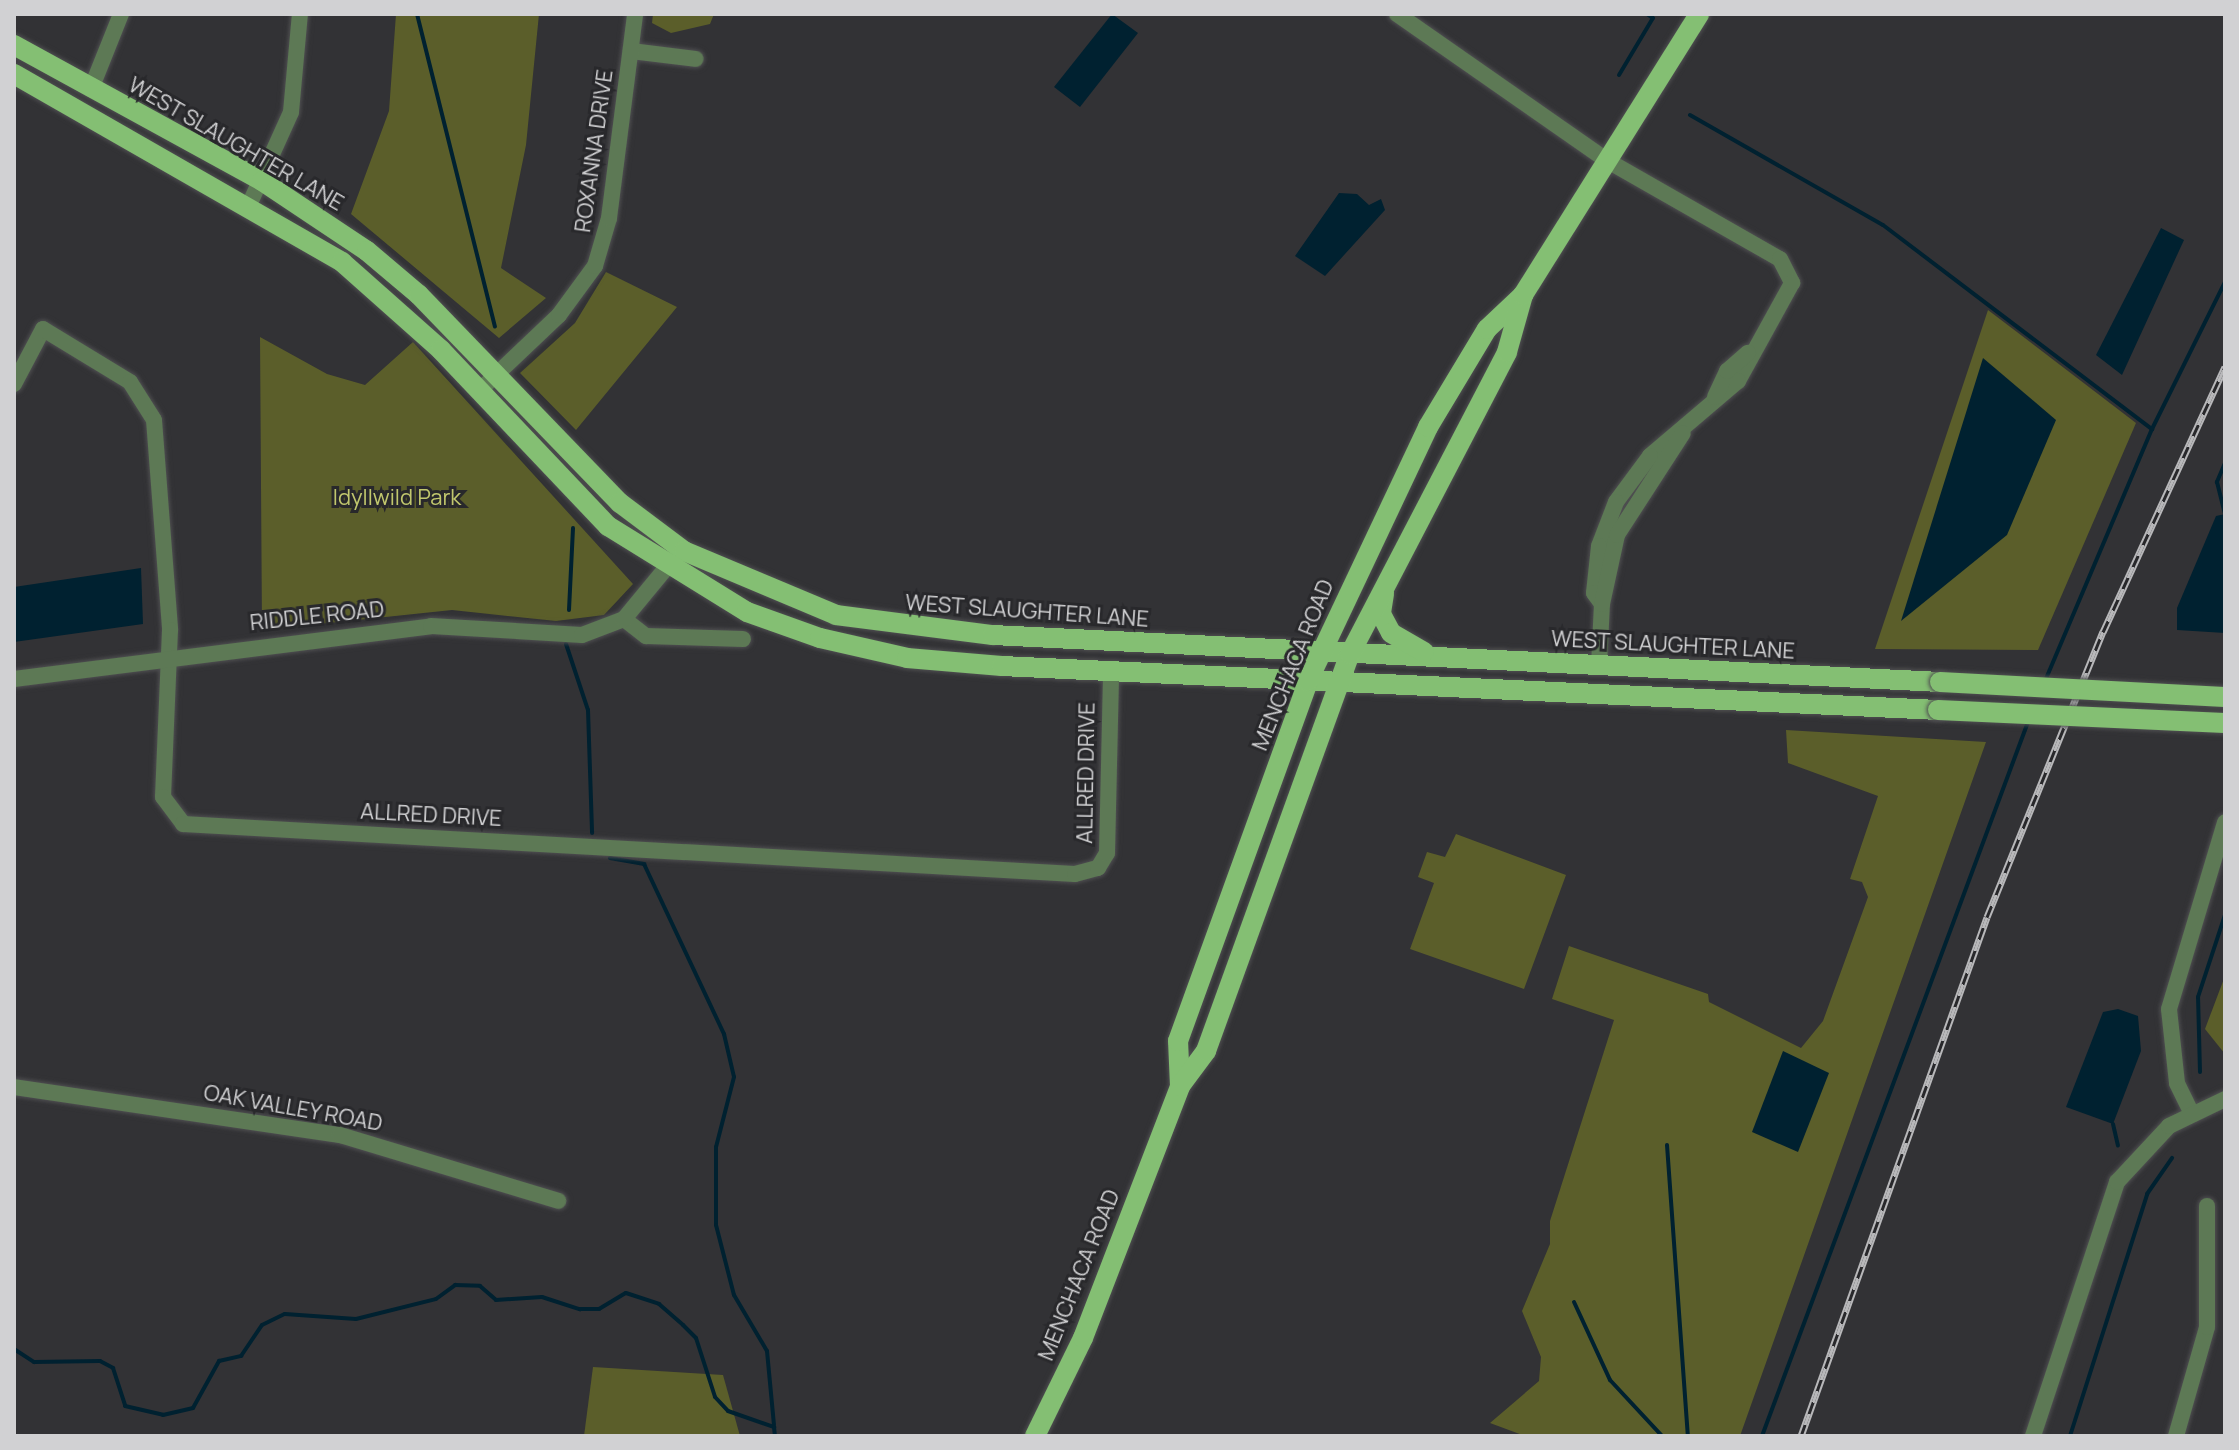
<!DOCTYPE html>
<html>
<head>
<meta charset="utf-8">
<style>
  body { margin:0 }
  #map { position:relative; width:2239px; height:1450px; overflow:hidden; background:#323235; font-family:Manrope,sans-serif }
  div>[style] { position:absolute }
  .green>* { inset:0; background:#5b5e2a }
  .water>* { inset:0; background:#002130 }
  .stream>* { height:4px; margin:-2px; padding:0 2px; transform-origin:2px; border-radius:2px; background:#002130 }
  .roads { filter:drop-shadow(0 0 2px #4f4f51) drop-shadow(0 0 2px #4f4f51) }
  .minor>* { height:16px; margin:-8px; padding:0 8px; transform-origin:8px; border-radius:8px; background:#5d7955 }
  .major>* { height:20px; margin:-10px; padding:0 10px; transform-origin:10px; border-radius:10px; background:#84bf73 }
  .rail>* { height:7px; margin-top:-3.5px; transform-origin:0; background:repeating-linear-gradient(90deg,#28282b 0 12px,#b8b8ba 0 24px); box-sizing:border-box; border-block:2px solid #b8b8ba }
  .bridges { filter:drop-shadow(0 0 2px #4f4f51) drop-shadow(0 0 2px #4f4f51) }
  .major-bridge>* { height:20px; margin:-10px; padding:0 10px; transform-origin:10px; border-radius:10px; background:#84bf73 }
  span { translate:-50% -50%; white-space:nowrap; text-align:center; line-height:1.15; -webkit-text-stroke:6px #28282b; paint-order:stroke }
  .street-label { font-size:22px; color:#d1d1d3 }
  .park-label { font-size:22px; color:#c1c76d }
  .frame { position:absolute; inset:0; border:16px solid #d1d1d3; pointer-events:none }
</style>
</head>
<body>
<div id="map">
  <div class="green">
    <i style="clip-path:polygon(396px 14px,539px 14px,526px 145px,501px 268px,546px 298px,499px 338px,351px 214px,389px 111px)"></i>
    <i style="clip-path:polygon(653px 14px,714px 14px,710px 24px,671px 33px,652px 23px)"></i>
    <i style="clip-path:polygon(606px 272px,677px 307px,576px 430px,520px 373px,575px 323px)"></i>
    <i style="clip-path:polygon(1988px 310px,2136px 423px,2038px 650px,1875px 649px)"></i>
    <i style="clip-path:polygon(260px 337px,327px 374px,365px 385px,413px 342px,633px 584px,604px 615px,556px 621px,452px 610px,262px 630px)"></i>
    <i style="clip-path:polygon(1786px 730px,1986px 742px,1740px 1436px,1525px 1436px,1490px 1423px,1539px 1381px,1541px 1357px,1522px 1311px,1550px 1244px,1550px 1221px,1614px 1020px,1552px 999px,1569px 946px,1708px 994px,1709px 1002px,1801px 1048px,1823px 1021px,1868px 897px,1862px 882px,1850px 879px,1878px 796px,1788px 763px)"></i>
    <i style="clip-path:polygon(1456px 834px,1566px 875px,1524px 989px,1410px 949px,1434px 883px,1418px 877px,1427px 852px,1445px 857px)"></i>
    <i style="clip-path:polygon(2225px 976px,2225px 1054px,2205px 1029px)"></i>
    <i style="clip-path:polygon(593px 1367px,723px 1375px,740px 1436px,584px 1436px)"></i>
  </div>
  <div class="water">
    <i style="clip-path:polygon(1112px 14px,1138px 33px,1080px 107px,1054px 87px)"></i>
    <i style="clip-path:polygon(1339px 193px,1357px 194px,1369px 205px,1381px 199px,1385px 210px,1325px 276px,1295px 256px)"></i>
    <i style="clip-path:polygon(2161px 228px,2184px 240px,2122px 375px,2096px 355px)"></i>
    <i style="clip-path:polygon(1983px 358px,2056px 420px,2007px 535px,1901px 621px)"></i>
    <i style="clip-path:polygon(2225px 514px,2225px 633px,2177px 630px,2177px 608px,2216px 516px)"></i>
    <i style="clip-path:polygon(141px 568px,143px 624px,14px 642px,14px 587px)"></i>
    <i style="clip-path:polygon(2118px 1009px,2138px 1016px,2141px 1051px,2113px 1124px,2066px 1107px,2103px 1012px)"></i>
    <i style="clip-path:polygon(1783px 1051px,1829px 1073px,1798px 1152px,1752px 1132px)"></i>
  </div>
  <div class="stream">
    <i style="left:417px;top:14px;width:322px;rotate:76deg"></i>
    <i style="left:1619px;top:75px;width:66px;rotate:-59.2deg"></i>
    <i style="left:1653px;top:18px;width:7px;rotate:-146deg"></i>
    <i style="left:1690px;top:115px;width:222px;rotate:29.7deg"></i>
    <i style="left:1883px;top:225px;width:338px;rotate:37.2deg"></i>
    <i style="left:2225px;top:463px;width:21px;rotate:113deg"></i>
    <i style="left:2217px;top:482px;width:34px;rotate:76deg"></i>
    <i style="left:569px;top:610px;width:82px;rotate:-87.2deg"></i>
    <i style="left:566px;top:644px;width:70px;rotate:71.6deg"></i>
    <i style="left:588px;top:710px;width:123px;rotate:88.1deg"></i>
    <i style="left:2045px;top:681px;width:274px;rotate:-67deg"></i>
    <i style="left:2152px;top:429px;width:164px;rotate:-63.6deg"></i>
    <i style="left:610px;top:858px;width:35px;rotate:10deg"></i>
    <i style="left:644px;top:864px;width:188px;rotate:64.8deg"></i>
    <i style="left:724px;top:1034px;width:44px;rotate:76.9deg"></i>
    <i style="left:734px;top:1077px;width:72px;rotate:104.4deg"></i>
    <i style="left:716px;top:1147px;width:78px;rotate:90deg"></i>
    <i style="left:716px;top:1225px;width:72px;rotate:75.6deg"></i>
    <i style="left:734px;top:1295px;width:65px;rotate:59.5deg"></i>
    <i style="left:767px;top:1351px;width:74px;rotate:84.6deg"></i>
    <i style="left:2200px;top:1072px;width:75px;rotate:-91.5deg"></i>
    <i style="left:2198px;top:997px;width:86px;rotate:-71.8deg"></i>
    <i style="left:2113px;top:1124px;width:22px;rotate:77deg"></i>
    <i style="left:1667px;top:1145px;width:292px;rotate:85.9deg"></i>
    <i style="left:1574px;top:1302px;width:86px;rotate:65.2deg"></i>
    <i style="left:1610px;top:1380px;width:76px;rotate:47.1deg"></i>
    <i style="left:14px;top:1349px;width:24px;rotate:33deg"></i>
    <i style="left:34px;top:1362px;width:66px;rotate:-0.9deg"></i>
    <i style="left:100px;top:1361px;width:15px;rotate:28deg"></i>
    <i style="left:113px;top:1368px;width:40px;rotate:72deg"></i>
    <i style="left:125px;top:1406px;width:39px;rotate:13deg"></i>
    <i style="left:163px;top:1415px;width:31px;rotate:-13deg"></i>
    <i style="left:193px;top:1408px;width:54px;rotate:-61deg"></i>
    <i style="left:219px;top:1361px;width:23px;rotate:-13deg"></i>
    <i style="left:241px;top:1356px;width:37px;rotate:-56deg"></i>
    <i style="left:262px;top:1325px;width:25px;rotate:-26deg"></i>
    <i style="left:285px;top:1314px;width:71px;rotate:4deg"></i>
    <i style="left:356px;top:1319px;width:82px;rotate:-14deg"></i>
    <i style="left:436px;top:1299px;width:24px;rotate:-36deg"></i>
    <i style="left:455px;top:1285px;width:25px;rotate:2deg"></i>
    <i style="left:480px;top:1286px;width:21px;rotate:41deg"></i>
    <i style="left:496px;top:1300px;width:46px;rotate:-3.7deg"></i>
    <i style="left:542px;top:1297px;width:40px;rotate:18deg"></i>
    <i style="left:580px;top:1309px;width:19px"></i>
    <i style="left:599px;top:1309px;width:31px;rotate:-31deg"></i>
    <i style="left:626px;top:1293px;width:35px;rotate:18deg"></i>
    <i style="left:659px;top:1304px;width:32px;rotate:41deg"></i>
    <i style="left:683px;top:1325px;width:18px;rotate:45deg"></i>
    <i style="left:696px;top:1338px;width:62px;rotate:72.1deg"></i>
    <i style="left:715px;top:1397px;width:19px;rotate:47deg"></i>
    <i style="left:728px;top:1411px;width:49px;rotate:19.2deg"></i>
    <i style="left:774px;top:1427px;width:9px;rotate:84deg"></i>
    <i style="left:1762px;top:1436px;width:762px;rotate:-69.57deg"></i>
    <i style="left:2070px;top:1436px;width:254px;rotate:-72.3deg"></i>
    <i style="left:2147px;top:1194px;width:44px;rotate:-55.2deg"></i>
  </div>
  <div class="roads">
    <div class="minor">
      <i style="left:1397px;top:14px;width:257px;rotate:34.9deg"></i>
      <i style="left:1608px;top:161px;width:198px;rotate:29.7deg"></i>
      <i style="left:1780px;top:259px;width:27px;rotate:63deg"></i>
      <i style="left:1792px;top:283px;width:112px;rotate:118.9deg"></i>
      <i style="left:1738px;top:381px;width:116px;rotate:139.6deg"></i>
      <i style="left:1650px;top:456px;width:57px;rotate:126.5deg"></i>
      <i style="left:1616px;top:502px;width:47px;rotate:111.1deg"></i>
      <i style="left:1599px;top:546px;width:47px;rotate:96.1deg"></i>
      <i style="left:1594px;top:593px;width:14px;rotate:54deg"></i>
      <i style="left:631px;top:51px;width:65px;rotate:7deg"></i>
      <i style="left:91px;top:89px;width:81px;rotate:-68.2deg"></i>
      <i style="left:250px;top:203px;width:100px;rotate:-65.7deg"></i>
      <i style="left:291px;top:112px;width:98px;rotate:-84.8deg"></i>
      <i style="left:14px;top:384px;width:62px;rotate:-62.2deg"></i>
      <i style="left:43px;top:329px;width:102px;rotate:31.3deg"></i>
      <i style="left:130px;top:382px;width:45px;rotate:57.7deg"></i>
      <i style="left:154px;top:420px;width:211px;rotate:85.6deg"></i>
      <i style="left:170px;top:630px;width:167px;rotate:92.4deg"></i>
      <i style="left:163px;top:797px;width:34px;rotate:53deg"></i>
      <i style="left:183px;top:824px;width:893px;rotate:3.21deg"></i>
      <i style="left:1075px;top:874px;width:24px;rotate:-15deg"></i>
      <i style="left:1098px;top:868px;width:17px;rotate:-59deg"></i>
      <i style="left:1107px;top:853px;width:182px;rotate:-88.7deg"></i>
      <i style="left:479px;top:391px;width:110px;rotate:-43.5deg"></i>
      <i style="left:559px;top:315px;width:61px;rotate:-53.7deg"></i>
      <i style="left:595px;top:266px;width:50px;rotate:-73.7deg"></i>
      <i style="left:609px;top:218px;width:206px;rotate:-82.7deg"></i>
      <i style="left:1715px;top:397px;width:29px;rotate:-65deg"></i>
      <i style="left:1727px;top:371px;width:28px;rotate:-41deg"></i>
      <i style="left:624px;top:619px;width:28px;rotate:38deg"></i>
      <i style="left:646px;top:636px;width:97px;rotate:1.8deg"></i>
      <i style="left:1599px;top:665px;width:61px;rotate:-87.2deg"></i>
      <i style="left:1602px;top:604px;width:71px;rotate:-77.7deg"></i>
      <i style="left:1617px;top:535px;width:121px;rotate:-57.1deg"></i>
      <i style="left:14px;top:679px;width:420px;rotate:-7.2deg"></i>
      <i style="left:431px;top:626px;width:151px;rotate:3.4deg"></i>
      <i style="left:582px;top:635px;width:45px;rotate:-20.9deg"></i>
      <i style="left:624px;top:619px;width:82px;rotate:-50.5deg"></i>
      <i style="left:14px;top:1087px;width:330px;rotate:8.4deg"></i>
      <i style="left:340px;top:1135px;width:228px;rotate:16.8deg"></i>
      <i style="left:2191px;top:1112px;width:32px;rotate:-116deg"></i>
      <i style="left:2177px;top:1083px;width:74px;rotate:-96.2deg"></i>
      <i style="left:2169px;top:1009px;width:195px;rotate:-73.3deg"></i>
      <i style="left:2033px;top:1436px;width:268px;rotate:-71.7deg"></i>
      <i style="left:2117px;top:1182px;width:76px;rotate:-47.1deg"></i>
      <i style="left:2169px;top:1126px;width:62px;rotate:-25.7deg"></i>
      <i style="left:2176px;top:1436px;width:113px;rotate:-74.1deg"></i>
      <i style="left:2207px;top:1327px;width:121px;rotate:-90deg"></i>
    </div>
    <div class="major">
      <i style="left:14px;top:45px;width:283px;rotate:28.7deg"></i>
      <i style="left:262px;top:181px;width:126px;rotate:33.7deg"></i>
      <i style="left:367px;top:251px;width:68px;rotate:40.2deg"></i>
      <i style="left:419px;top:295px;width:289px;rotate:46deg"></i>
      <i style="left:620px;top:503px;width:80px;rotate:36.9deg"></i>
      <i style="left:684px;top:551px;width:165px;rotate:22.8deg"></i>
      <i style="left:836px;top:615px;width:158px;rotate:7.3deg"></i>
      <i style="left:993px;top:635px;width:948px;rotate:2.84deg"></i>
      <i style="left:14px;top:74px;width:378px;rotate:29.8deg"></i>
      <i style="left:342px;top:262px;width:132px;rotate:41.6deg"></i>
      <i style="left:441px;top:350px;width:243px;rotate:46.5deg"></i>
      <i style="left:608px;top:526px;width:163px;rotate:31.7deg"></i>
      <i style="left:747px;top:612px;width:77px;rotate:19.6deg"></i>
      <i style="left:820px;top:638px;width:89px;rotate:12.9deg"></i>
      <i style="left:907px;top:658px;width:95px;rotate:4.8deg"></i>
      <i style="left:1002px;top:666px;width:937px;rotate:2.69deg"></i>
      <i style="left:1384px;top:594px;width:20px;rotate:99deg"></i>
      <i style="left:1381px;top:614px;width:21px;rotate:62deg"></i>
      <i style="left:1391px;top:633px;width:38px;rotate:30deg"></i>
      <i style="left:1180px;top:1086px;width:45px;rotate:-92.5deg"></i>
      <i style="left:1178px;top:1041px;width:383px;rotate:-70.1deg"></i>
      <i style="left:1308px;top:681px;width:281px;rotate:-64.7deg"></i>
      <i style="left:1428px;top:427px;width:114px;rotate:-59deg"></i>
      <i style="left:1487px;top:329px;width:50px;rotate:-43.4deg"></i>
      <i style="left:1035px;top:1436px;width:109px;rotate:-63.9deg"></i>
      <i style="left:1083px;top:1338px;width:270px;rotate:-68.9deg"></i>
      <i style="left:1180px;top:1086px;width:44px;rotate:-53.4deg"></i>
      <i style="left:1206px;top:1051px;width:422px;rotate:-70.1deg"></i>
      <i style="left:1350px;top:654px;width:340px;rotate:-62.5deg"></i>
      <i style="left:1507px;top:352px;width:59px;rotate:-74.3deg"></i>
      <i style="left:1523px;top:295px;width:332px;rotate:-57.9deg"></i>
    </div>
  </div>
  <div class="rail">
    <i style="left:1801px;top:1436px;width:551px;rotate:-70.28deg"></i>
    <i style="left:1987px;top:917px;width:308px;rotate:-67.9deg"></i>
    <i style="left:2103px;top:632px;width:292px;rotate:-65.3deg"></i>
  </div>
  <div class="bridges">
    <div class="major-bridge">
      <i style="left:1940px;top:682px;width:285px;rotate:3deg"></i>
      <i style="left:1938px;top:710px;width:287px;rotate:2.6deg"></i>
    </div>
  </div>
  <div class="street-label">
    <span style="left:236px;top:144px;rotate:30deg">WEST SLAUGHTER LANE</span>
    <span style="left:594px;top:151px;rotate:-82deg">ROXANNA DRIVE</span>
    <span style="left:1027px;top:611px;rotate:4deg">WEST SLAUGHTER LANE</span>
    <span style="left:317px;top:616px;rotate:-6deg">RIDDLE ROAD</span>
    <span style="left:1673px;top:645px;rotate:3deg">WEST SLAUGHTER LANE</span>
    <span style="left:1293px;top:665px;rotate:-68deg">MENCHACA ROAD</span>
    <span style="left:1086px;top:773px;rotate:-89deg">ALLRED DRIVE</span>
    <span style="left:431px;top:815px;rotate:3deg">ALLRED DRIVE</span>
    <span style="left:293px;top:1108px;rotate:10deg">OAK VALLEY ROAD</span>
    <span style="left:1079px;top:1275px;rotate:-68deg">MENCHACA ROAD</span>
  </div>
  <div class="park-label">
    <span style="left:397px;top:498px">Idyllwild Park</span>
  </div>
  <div class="frame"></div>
</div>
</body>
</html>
